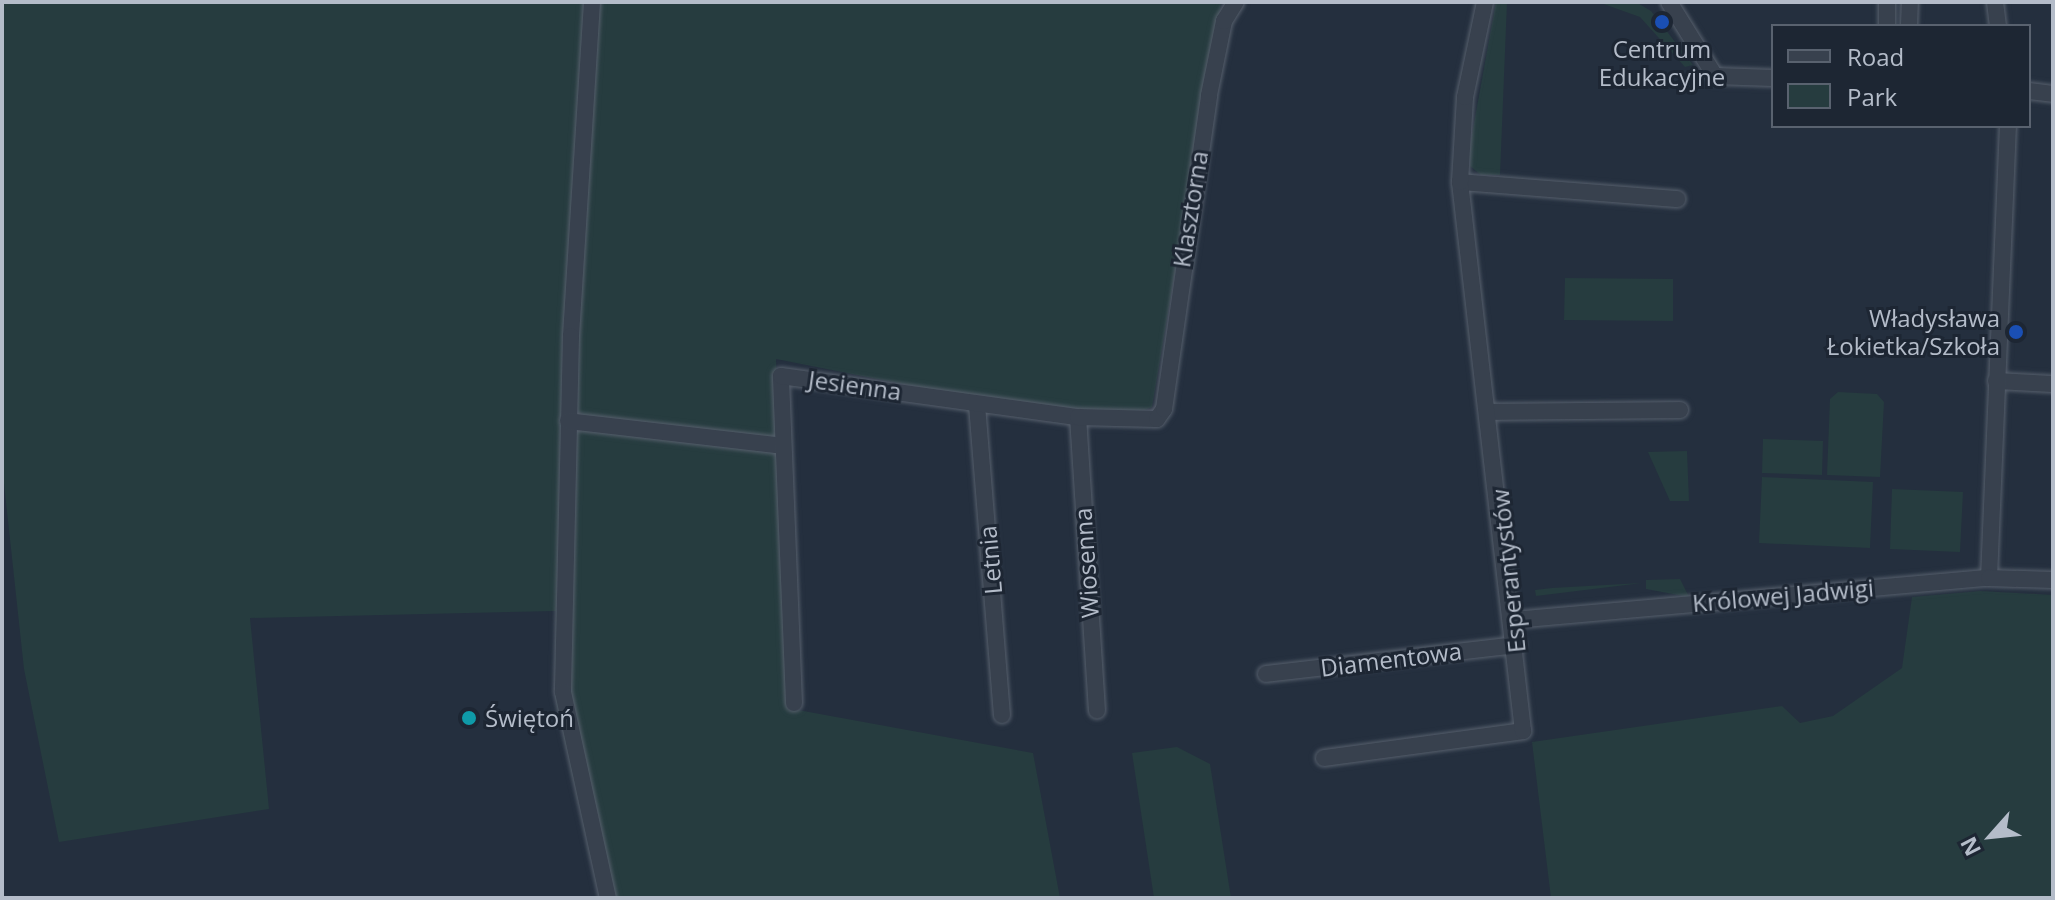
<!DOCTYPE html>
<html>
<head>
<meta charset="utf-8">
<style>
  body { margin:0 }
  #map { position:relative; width:2055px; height:900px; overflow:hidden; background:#242f3e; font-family:"Open Sans",sans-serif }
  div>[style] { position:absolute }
  .green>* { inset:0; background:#263c3f }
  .roads { filter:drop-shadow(0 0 2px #565f6c) drop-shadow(0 0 2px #565f6c) }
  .street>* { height:16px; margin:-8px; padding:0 8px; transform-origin:8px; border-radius:8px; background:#38414e }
  .dots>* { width:22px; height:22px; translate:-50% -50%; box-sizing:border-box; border:4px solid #1d2633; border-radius:50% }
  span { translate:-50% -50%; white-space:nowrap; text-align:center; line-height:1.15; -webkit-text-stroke:6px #1d2633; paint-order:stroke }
  .poi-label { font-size:24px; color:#b4bcc9 }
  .right { translate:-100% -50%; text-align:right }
  .left { translate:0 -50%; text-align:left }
  .street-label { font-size:24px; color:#b4bcc9 }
  .frame { position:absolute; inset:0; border:4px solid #b4bcc9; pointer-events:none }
  .legend { position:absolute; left:1771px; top:24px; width:260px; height:104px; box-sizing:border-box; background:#1d2633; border:2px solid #59626f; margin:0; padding:10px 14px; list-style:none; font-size:24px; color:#b4bcc9 }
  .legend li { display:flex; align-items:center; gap:16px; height:40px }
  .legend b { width:40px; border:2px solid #59626f }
  .north { position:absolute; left:1951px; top:796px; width:80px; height:80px; -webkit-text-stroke:6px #1d2633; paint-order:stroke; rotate:243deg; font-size:22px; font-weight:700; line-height:32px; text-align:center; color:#b4bcc9 }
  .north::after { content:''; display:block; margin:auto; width:28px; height:36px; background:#b4bcc9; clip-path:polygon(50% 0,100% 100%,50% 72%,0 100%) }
</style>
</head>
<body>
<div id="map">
  <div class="green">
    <i style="clip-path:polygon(2px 2px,1221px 2px,1152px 407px,1129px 416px,969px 397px,776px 359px,787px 708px,1033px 753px,1060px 898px,600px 898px,555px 697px,556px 611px,250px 618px,269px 809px,59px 842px,24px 669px,2px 465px)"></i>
    <i style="clip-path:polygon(1496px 2px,1507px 2px,1500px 175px,1481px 175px,1470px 166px,1469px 151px)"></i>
    <i style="clip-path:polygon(1598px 2px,1636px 2px,1651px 11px,1693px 65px,1685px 67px,1640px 17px)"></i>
    <i style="clip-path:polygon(1565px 278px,1673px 279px,1673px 321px,1564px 320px)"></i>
    <i style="clip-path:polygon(1838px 392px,1877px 394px,1884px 402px,1880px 477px,1827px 475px,1830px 399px)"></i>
    <i style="clip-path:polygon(1763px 439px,1823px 441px,1822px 475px,1762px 473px)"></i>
    <i style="clip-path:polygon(1687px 451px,1689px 501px,1670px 501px,1648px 452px)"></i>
    <i style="clip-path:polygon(1762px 477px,1873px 482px,1870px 548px,1759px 543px)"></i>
    <i style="clip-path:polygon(1892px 489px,1963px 492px,1960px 552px,1890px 549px)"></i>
    <i style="clip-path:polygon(1680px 579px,1689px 597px,1646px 589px,1646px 580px)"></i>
    <i style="clip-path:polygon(1642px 583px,1536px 596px,1535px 590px,1552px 588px)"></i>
    <i style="clip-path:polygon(1980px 591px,2053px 595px,2053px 898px,1551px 898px,1532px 742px,1782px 706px,1800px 723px,1833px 716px,1902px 668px,1912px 597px)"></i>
    <i style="clip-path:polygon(1177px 747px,1210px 764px,1231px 898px,1154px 898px,1132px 753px)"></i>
  </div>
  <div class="roads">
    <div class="street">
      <i style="left:592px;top:2px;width:335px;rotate:93.6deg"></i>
      <i style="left:571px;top:336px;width:356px;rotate:91.3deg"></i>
      <i style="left:563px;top:692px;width:211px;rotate:77.7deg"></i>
      <i style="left:1669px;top:2px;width:87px;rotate:58.1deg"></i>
      <i style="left:1715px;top:76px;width:58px;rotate:2deg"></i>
      <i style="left:1887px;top:2px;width:24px;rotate:90deg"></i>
      <i style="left:1995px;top:2px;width:24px;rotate:83deg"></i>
      <i style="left:1909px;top:26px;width:24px;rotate:-88deg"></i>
      <i style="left:2029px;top:91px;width:24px;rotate:7deg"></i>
      <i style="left:1460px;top:182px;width:218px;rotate:4.5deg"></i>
      <i style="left:1996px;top:381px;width:57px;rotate:3deg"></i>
      <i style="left:977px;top:405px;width:311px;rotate:85.4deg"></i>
      <i style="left:1489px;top:412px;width:191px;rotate:-0.6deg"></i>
      <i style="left:1078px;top:417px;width:294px;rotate:86.3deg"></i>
      <i style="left:568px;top:421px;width:216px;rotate:6.6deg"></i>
      <i style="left:1989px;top:578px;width:452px;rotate:-87.6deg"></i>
      <i style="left:1514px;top:620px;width:477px;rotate:-5.1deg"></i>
      <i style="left:1989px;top:578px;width:64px;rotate:1.8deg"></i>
      <i style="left:1266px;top:674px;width:253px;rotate:-6.6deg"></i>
      <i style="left:794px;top:703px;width:327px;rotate:-92.3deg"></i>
      <i style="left:781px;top:376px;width:300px;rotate:7.9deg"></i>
      <i style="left:1078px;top:417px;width:79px;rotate:1.5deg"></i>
      <i style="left:1157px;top:419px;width:12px;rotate:-55deg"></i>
      <i style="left:1164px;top:409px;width:317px;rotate:-81.8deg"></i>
      <i style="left:1209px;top:95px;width:76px;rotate:-78.5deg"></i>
      <i style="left:1224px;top:21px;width:22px;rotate:-58deg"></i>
      <i style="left:1324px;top:758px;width:201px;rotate:-7.7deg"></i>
      <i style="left:1523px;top:731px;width:553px;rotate:-96.55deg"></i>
      <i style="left:1460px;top:182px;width:85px;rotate:-86.6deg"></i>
      <i style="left:1465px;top:97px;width:97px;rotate:-78.1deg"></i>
    </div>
  </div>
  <div class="dots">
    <i style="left:1662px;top:22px;background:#1a4fb4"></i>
    <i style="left:2016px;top:332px;background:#1a4fb4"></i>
    <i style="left:469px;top:718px;background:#0f9aa8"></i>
  </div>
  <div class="poi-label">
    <span style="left:1662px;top:63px">Centrum<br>Edukacyjne</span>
    <span class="right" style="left:2000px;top:332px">Władysława<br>Łokietka/Szkoła</span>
    <span class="left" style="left:485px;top:718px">Świętoń</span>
  </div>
  <div class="street-label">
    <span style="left:1190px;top:209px;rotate:-81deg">Klasztorna</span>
    <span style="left:855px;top:385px;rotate:8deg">Jesienna</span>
    <span style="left:990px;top:560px;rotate:-95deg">Letnia</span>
    <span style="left:1086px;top:563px;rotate:-94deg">Wiosenna</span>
    <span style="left:1508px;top:571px;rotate:-96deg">Esperantystów</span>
    <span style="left:1783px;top:595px;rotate:-5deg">Królowej Jadwigi</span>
    <span style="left:1391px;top:659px;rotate:-7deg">Diamentowa</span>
  </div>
  <div class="frame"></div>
  <ul class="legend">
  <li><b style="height:10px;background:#38414e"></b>Road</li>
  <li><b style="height:22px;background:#263c3f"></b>Park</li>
  </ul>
  <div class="north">N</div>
</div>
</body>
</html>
